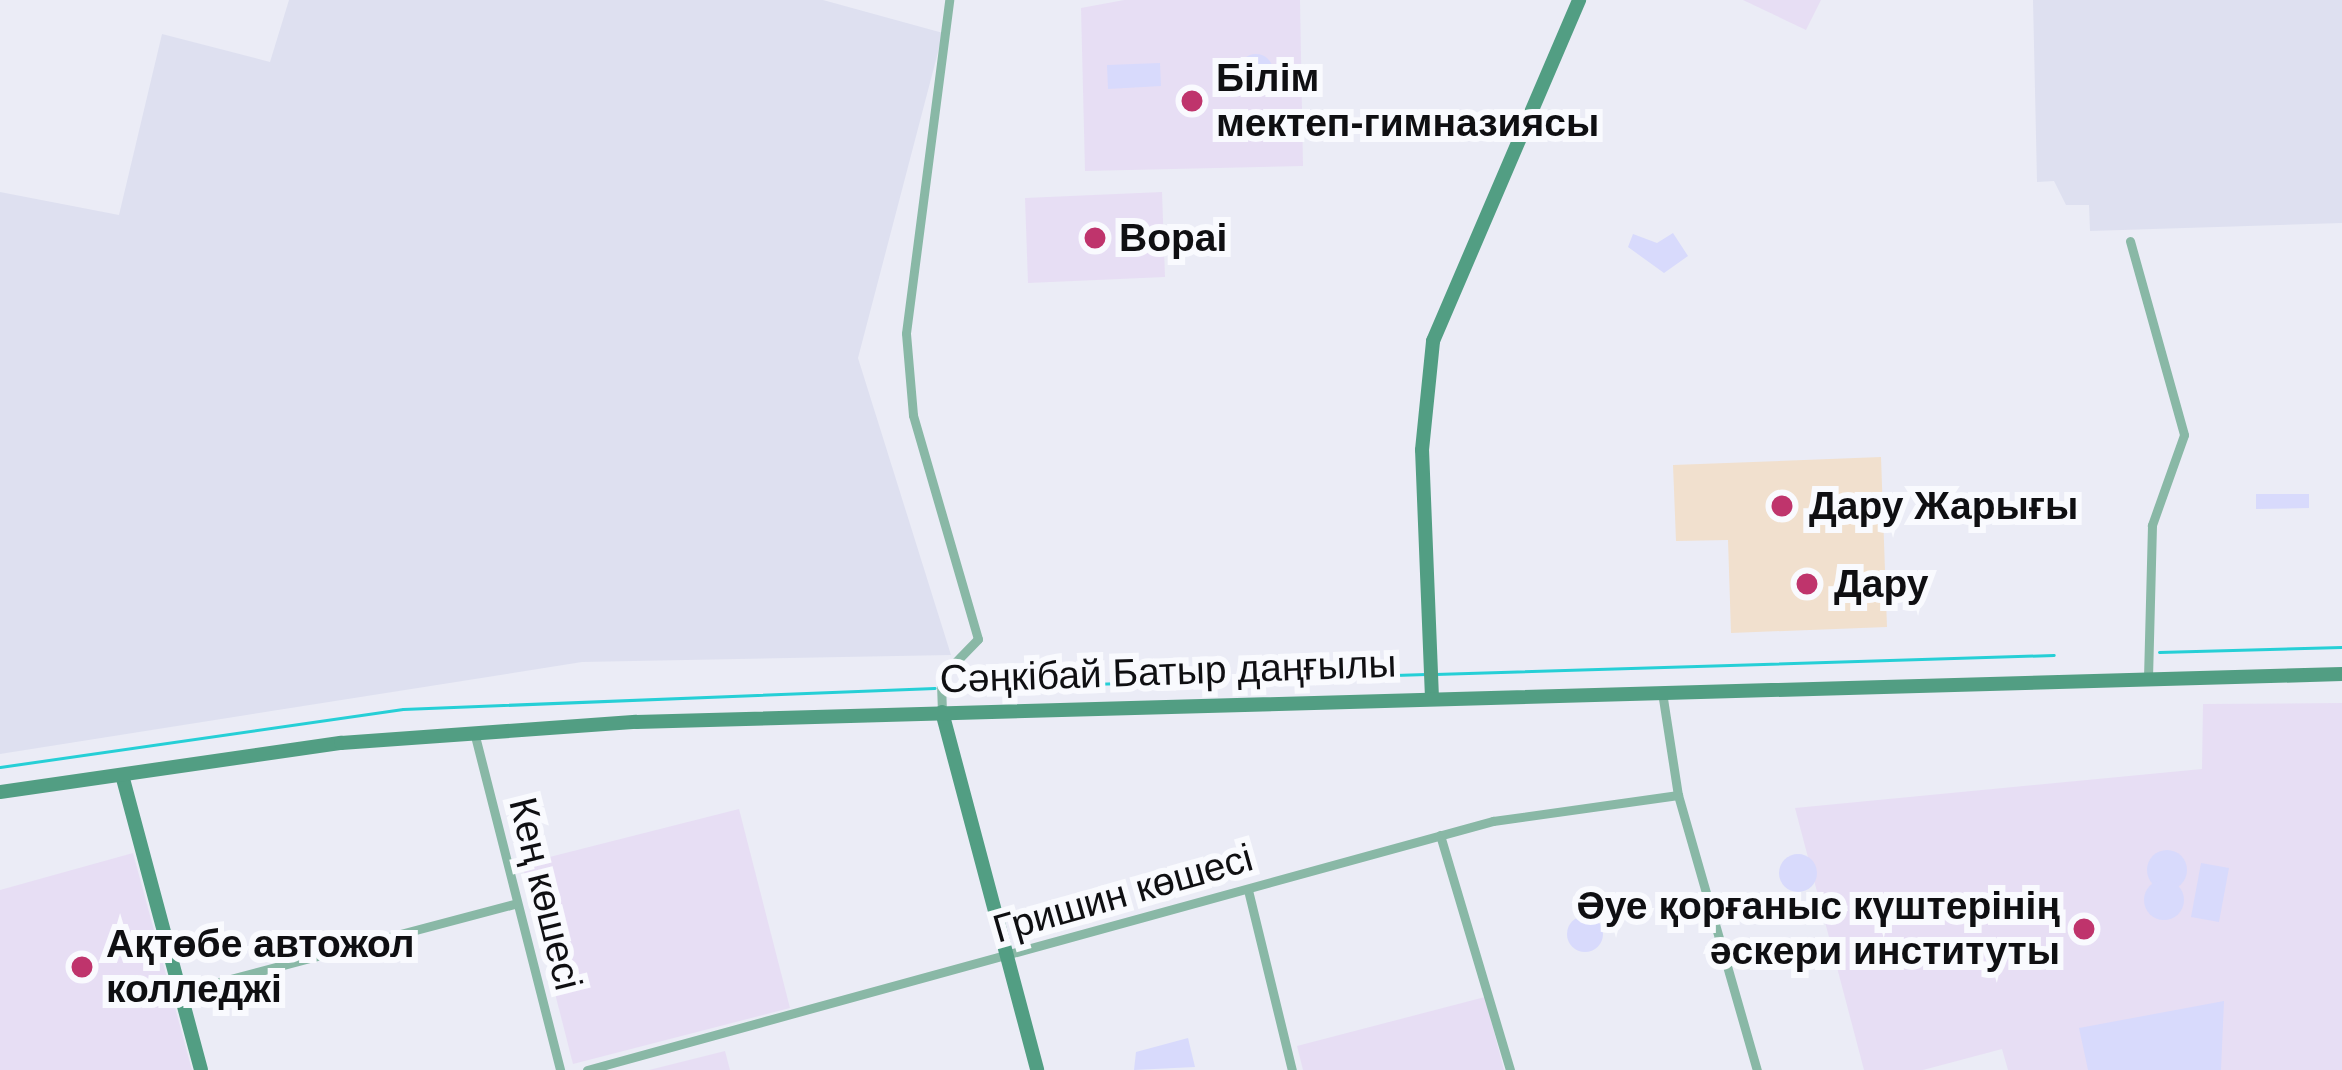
<!DOCTYPE html>
<html>
<head>
<meta charset="utf-8">
<style>
  body { margin:0 }
  #map { position:relative; width:2342px; height:1070px; overflow:hidden; background:#ebecf6; font-family:Arial,sans-serif }
  div>[style] { position:absolute }
  .built>* { inset:0; background:#dee0f0 }
  .education>* { inset:0; background:#e7def4 }
  .medical>* { inset:0; background:#f1e0ce }
  .green>* { inset:0; background:#d8dafc }
  .round { border-radius:50% }
  .stream>* { height:3px; margin:-1.5px; padding:0 1.5px; transform-origin:1.5px; border-radius:1.5px; background:#26cfd6 }
  .street>* { height:9px; margin:-4.5px; padding:0 4.5px; transform-origin:4.5px; border-radius:4.5px; background:#89b8a6 }
  .secondary>* { height:14px; margin:-7px; padding:0 7px; transform-origin:7px; border-radius:7px; background:#529e83 }
  .dots>* { width:33px; height:33px; translate:-50% -50%; box-sizing:border-box; border:6px solid #f9fafe; border-radius:50% }
  span { translate:-50% -50%; white-space:nowrap; text-align:center; line-height:1.15; -webkit-text-stroke:12px #f9fafe; paint-order:stroke }
  .poi-label { font-size:39px; color:#0f0f12; font-weight:700 }
  .left { translate:0 -50%; text-align:left }
  .right { translate:-100% -50%; text-align:right }
  .street-label { font-size:39px; color:#0f0f12 }
</style>
</head>
<body>
<div id="map">
  <div class="built">
    <i style="clip-path:polygon(289px 0,823px 0,943px 33px,858px 358px,951px 655px,582px 662px,0 754px,0 192px,119px 215px,162px 34px,270px 62px)"></i>
    <i style="clip-path:polygon(2033px 0,2342px 0,2342px 223px,2090px 231px,2089px 205px,2066px 205px,2054px 181px,2037px 182px)"></i>
  </div>
  <div class="education">
    <i style="clip-path:polygon(1124px 0,1300px 0,1303px 166px,1085px 171px,1081px 8px)"></i>
    <i style="clip-path:polygon(1743px 0,1821px 0,1806px 30px)"></i>
    <i style="clip-path:polygon(1162px 192px,1165px 277px,1028px 283px,1025px 198px)"></i>
    <i style="clip-path:polygon(2342px 703px,2342px 1070px,2008px 1070px,2002px 1049px,1923px 1070px,1864px 1070px,1795px 808px,2202px 769px,2203px 704px)"></i>
    <i style="clip-path:polygon(739px 809px,790px 1008px,573px 1064px,522px 864px)"></i>
    <i style="clip-path:polygon(133px 853px,192px 1070px,0 1070px,0 890px)"></i>
    <i style="clip-path:polygon(1485px 997px,1504px 1070px,1303px 1070px,1297px 1046px)"></i>
    <i style="clip-path:polygon(725px 1051px,730px 1070px,649px 1070px)"></i>
  </div>
  <div class="medical">
    <i style="clip-path:polygon(1881px 457px,1887px 627px,1731px 633px,1728px 540px,1676px 541px,1673px 465px)"></i>
  </div>
  <div class="green">
    <i class="round" style="left:1239px;top:54px;width:34px;height:34px"></i>
    <i style="clip-path:polygon(1160px 63px,1161px 86px,1108px 89px,1107px 65px)"></i>
    <i style="clip-path:polygon(1673px 233px,1688px 256px,1664px 273px,1628px 247px,1633px 234px,1657px 243px)"></i>
    <i style="clip-path:polygon(2256px 494px,2309px 494px,2309px 508px,2256px 509px)"></i>
    <i class="round" style="left:2147px;top:850px;width:40px;height:40px"></i>
    <i class="round" style="left:1779px;top:854px;width:38px;height:38px"></i>
    <i style="clip-path:polygon(2201px 863px,2229px 868px,2219px 922px,2191px 917px)"></i>
    <i class="round" style="left:2144px;top:880px;width:40px;height:40px"></i>
    <i class="round" style="left:1567px;top:916px;width:36px;height:36px"></i>
    <i style="clip-path:polygon(2224px 1001px,2221px 1070px,2088px 1070px,2079px 1028px)"></i>
    <i style="clip-path:polygon(1188px 1038px,1195px 1067px,1134px 1070px,1136px 1052px)"></i>
  </div>
  <div class="stream">
    <i style="left:2159px;top:652px;width:183px;rotate:-1.6deg"></i>
    <i style="left:1435px;top:674px;width:619px;rotate:-1.76deg"></i>
    <i style="left:1266px;top:679px;width:160px;rotate:-1.8deg"></i>
    <i style="left:945px;top:688px;width:281px;rotate:-1.6deg"></i>
    <i style="left:0;top:767px;width:407px;rotate:-8.2deg"></i>
    <i style="left:403px;top:709px;width:532px;rotate:-2.26deg"></i>
  </div>
  <div class="street">
    <i style="left:2130px;top:241px;width:201px;rotate:74.4deg"></i>
    <i style="left:2184px;top:435px;width:96px;rotate:109.6deg"></i>
    <i style="left:2152px;top:525px;width:151px;rotate:91.5deg"></i>
    <i style="left:1662px;top:692px;width:104px;rotate:81.2deg"></i>
    <i style="left:1678px;top:795px;width:286px;rotate:74deg"></i>
    <i style="left:942px;top:712px;width:35px;rotate:-92deg"></i>
    <i style="left:941px;top:677px;width:53px;rotate:-45.8deg"></i>
    <i style="left:978px;top:639px;width:233px;rotate:-106.2deg"></i>
    <i style="left:913px;top:415px;width:82px;rotate:-94.9deg"></i>
    <i style="left:906px;top:333px;width:336px;rotate:-82.6deg"></i>
    <i style="left:474px;top:732px;width:349px;rotate:75.7deg"></i>
    <i style="left:1440px;top:835px;width:245px;rotate:73.4deg"></i>
    <i style="left:1248px;top:890px;width:185px;rotate:76.3deg"></i>
    <i style="left:181px;top:992px;width:345px;rotate:-14.8deg"></i>
    <i style="left:587px;top:1070px;width:940px;rotate:-15.37deg"></i>
    <i style="left:1493px;top:821px;width:187px;rotate:-8deg"></i>
  </div>
  <div class="secondary">
    <i style="left:1432px;top:698px;width:248px;rotate:-92.3deg"></i>
    <i style="left:1422px;top:450px;width:110px;rotate:-84.2deg"></i>
    <i style="left:1433px;top:341px;width:371px;rotate:-66.8deg"></i>
    <i style="left:942px;top:712px;width:370px;rotate:75.1deg"></i>
    <i style="left:122px;top:775px;width:305px;rotate:75deg"></i>
    <i style="left:0;top:792px;width:345px;rotate:-8.2deg"></i>
    <i style="left:341px;top:743px;width:296px;rotate:-4.1deg"></i>
    <i style="left:636px;top:722px;width:1707px;rotate:-1.61deg"></i>
  </div>
  <div class="dots">
    <i style="left:1192px;top:101px;background:#bf346c"></i>
    <i style="left:1095px;top:238px;background:#bf346c"></i>
    <i style="left:1782px;top:506px;background:#bf346c"></i>
    <i style="left:1807px;top:584px;background:#bf346c"></i>
    <i style="left:2084px;top:929px;background:#bf346c"></i>
    <i style="left:82px;top:967px;background:#bf346c"></i>
  </div>
  <div class="poi-label">
    <span class="left" style="left:1216px;top:101px">Білім<br>мектеп-гимназиясы</span>
    <span class="left" style="left:1119px;top:238px">Bopai</span>
    <span class="left" style="left:1809px;top:506px">Дару Жарығы</span>
    <span class="left" style="left:1834px;top:584px">Дару</span>
    <span class="right" style="left:2060px;top:929px">Әуе қорғаныс күштерінің<br>әскери институты</span>
    <span class="left" style="left:106px;top:967px">Ақтөбе автожол<br>колледжі</span>
  </div>
  <div class="street-label">
    <span style="left:1168px;top:672px;rotate:-2deg">Сәңкібай Батыр даңғылы</span>
    <span style="left:545px;top:894px;rotate:76deg">Кең көшесі</span>
    <span style="left:1123px;top:894px;rotate:-16deg">Гришин көшесі</span>
  </div>
</div>
</body>
</html>
